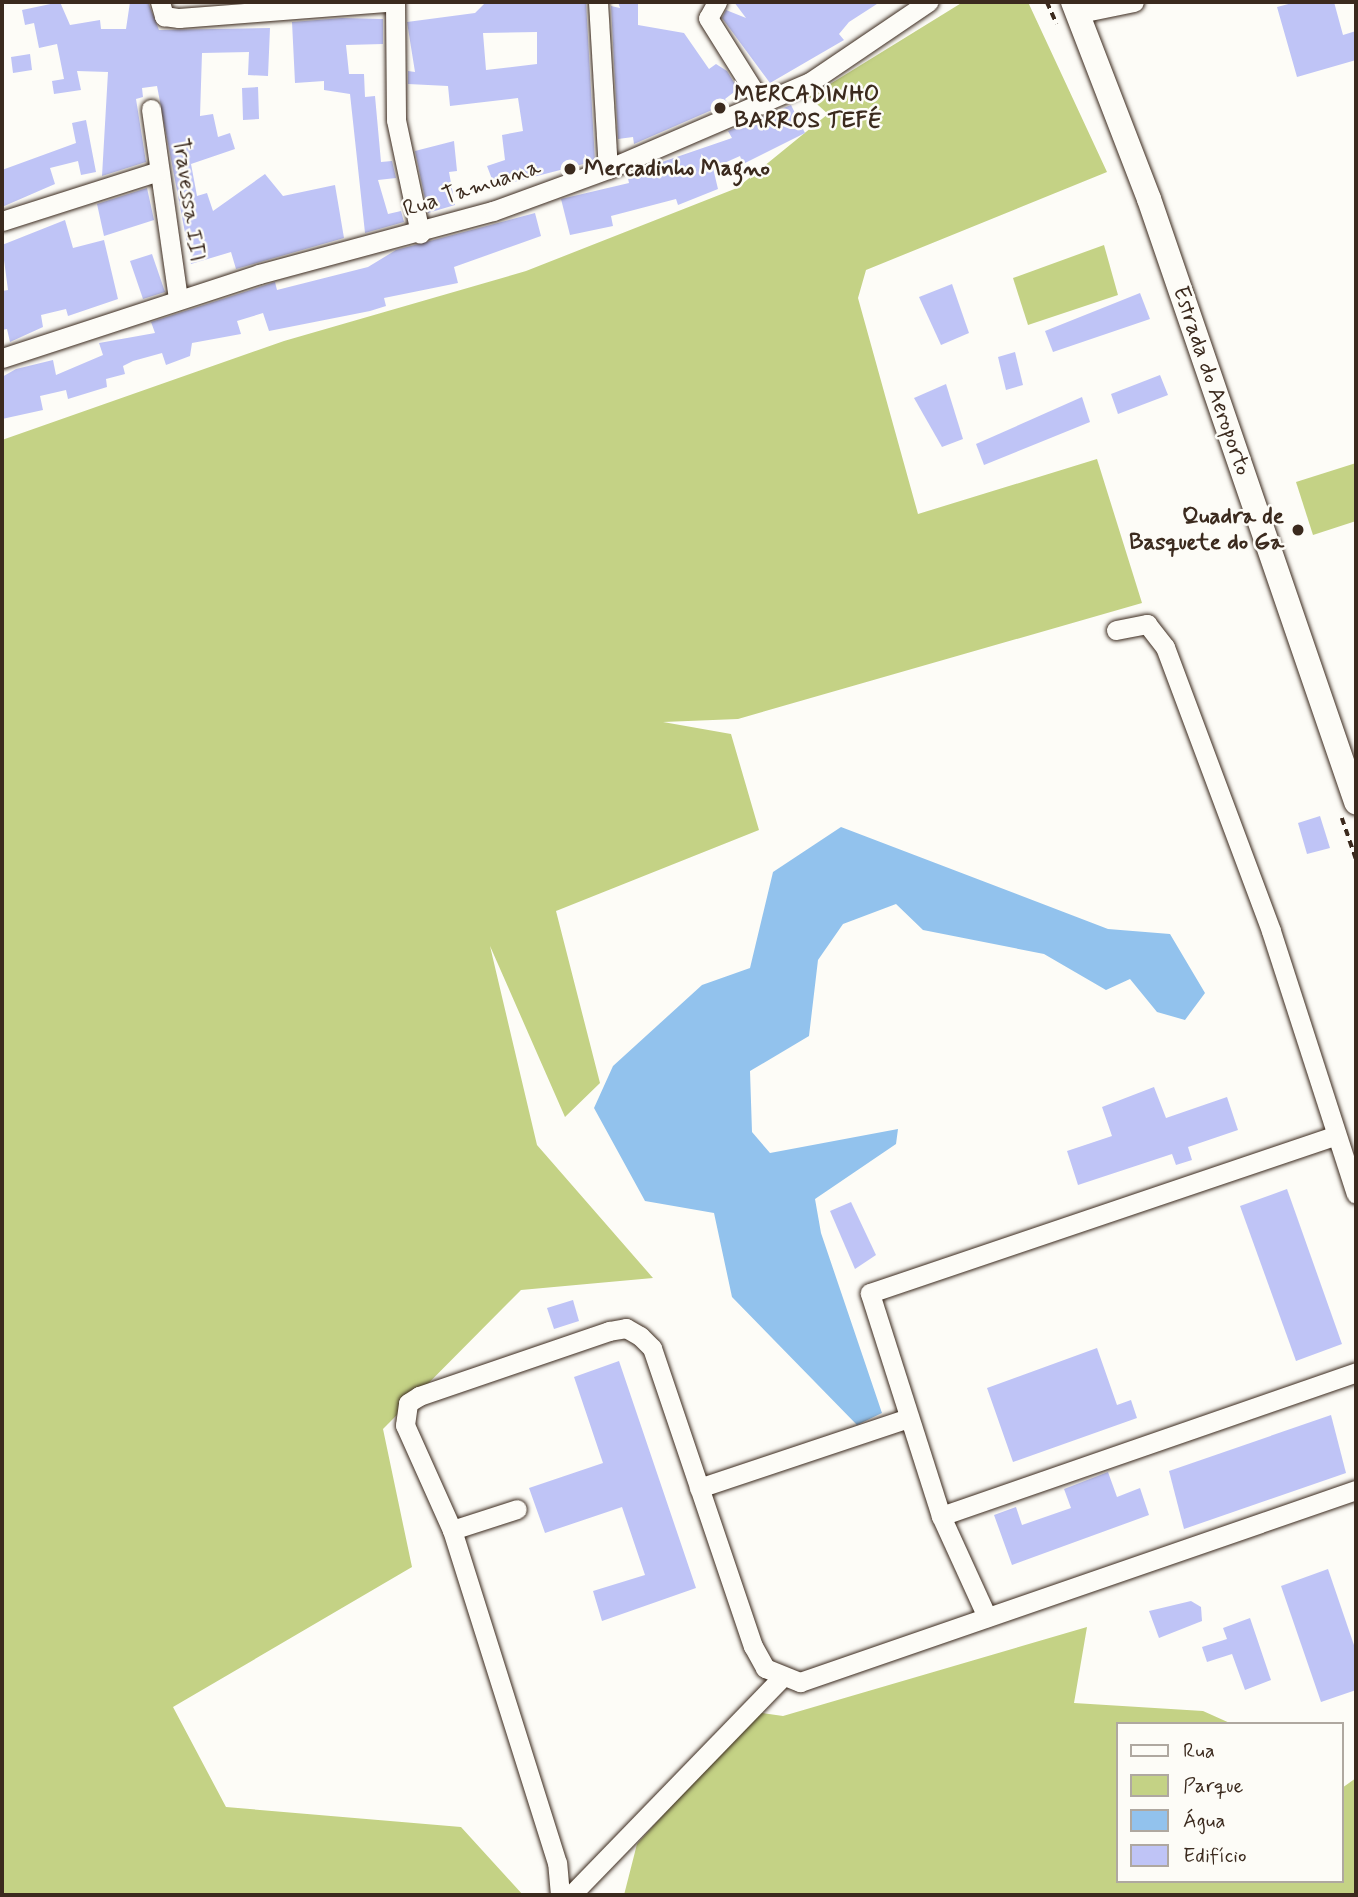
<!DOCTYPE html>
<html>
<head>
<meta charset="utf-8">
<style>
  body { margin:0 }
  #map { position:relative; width:1358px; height:1897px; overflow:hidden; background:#fdfcf7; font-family:Mynerve,sans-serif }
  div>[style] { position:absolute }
  .green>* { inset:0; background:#c4d285 }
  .water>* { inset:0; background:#92c2ed }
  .building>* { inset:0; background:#bfc4f6 }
  .path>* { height:3.5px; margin-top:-1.75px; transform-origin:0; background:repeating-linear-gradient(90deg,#3b2a1e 0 7px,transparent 0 12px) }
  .roads { filter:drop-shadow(0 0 2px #3b2a1e) drop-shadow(0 0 2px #3b2a1e) }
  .minor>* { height:19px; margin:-9.5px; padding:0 9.5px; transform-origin:9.5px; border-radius:9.5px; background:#fdfcf7 }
  .tertiary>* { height:24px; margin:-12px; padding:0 12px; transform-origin:12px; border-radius:12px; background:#fdfcf7 }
  .dots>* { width:19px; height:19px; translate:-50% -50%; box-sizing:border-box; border:4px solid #fdfcf7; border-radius:50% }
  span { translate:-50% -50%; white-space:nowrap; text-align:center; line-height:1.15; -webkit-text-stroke:5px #fdfcf7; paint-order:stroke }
  .poi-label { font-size:23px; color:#3b2a1e; font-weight:700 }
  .left { translate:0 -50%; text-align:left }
  .right { translate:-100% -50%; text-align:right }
  .street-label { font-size:23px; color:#3b2a1e }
  .frame { position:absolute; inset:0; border:4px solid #3b2a1e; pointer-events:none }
  .legend { position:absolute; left:1116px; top:1722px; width:228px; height:161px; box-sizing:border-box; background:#fdfcf7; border:2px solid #afa8a0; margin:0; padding:9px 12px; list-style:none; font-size:21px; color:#3b2a1e }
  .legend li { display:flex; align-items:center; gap:14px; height:35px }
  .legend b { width:35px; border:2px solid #afa8a0 }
</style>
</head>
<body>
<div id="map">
  <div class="green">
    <i style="clip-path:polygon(963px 2px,1028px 2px,1107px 172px,866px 270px,858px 298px,918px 514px,1097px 459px,1142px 603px,738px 719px,663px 722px,731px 734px,759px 830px,556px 911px,600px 1083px,565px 1117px,490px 946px,537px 1145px,653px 1278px,521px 1290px,383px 1429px,412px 1567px,173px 1707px,226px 1807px,461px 1827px,523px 1895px,2px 1895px,2px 440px,284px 341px,526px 271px,737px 188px,828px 114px,809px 97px)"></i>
    <i style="clip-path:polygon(1104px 245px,1118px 295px,1028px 325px,1013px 278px)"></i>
    <i style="clip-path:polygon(1356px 463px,1356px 521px,1313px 535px,1296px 482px)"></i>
    <i style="clip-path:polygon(1087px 1627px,1074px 1703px,1203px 1711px,1232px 1724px,1118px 1724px,1118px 1881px,1342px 1881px,1342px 1788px,1356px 1778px,1356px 1895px,624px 1895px,637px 1844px,756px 1712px,783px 1716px)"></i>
  </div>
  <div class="water">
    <i style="clip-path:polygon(841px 827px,1108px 929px,1170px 934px,1205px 993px,1185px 1020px,1157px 1012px,1130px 979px,1106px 990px,1044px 954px,923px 930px,896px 904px,843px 924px,818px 960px,809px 1036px,750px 1071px,752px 1132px,770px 1153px,898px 1129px,896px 1144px,815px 1199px,821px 1233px,882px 1413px,857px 1425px,732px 1297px,714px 1213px,645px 1201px,594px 1108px,613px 1066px,702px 985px,750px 968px,773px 872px)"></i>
  </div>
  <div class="building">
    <i style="clip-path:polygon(60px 2px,70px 25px,100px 20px,101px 29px,126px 29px,130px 2px,148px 2px,159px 30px,270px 28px,268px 76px,248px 75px,249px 52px,202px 53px,200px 116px,213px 114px,218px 137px,230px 133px,235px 149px,191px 164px,197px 196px,207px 193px,213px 211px,265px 174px,283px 196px,335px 185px,344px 238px,236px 269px,231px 252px,191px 264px,157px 86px,142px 88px,143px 97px,136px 99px,146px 162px,102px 176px,108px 72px,77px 71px,81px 90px,54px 94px,52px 81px,64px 79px,57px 44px,39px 48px,34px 23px,25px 25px,22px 10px)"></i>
    <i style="clip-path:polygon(evenodd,486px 2px,586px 2px,595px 161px,495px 187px,487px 166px,505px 160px,502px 135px,523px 131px,518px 98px,450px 106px,448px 86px,408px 84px,408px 71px,415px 72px,407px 22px,475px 13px,486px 2px,537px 32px,537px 64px,486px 70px,483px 33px,537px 32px)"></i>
    <i style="clip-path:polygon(618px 2px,638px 2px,638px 25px,684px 33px,709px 69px,716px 64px,727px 71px,738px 89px,725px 99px,728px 103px,634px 144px,633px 137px,618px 139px,611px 6px,620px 8px)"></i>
    <i style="clip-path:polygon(734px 2px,880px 2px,849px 22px,839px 34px,844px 40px,770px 83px,722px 18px,726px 10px,746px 18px)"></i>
    <i style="clip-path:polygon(1296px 2px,1334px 2px,1343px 35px,1356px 31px,1356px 60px,1297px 77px,1277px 7px)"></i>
    <i style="clip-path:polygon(342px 18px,383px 19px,383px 44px,346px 45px,349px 74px,364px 74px,365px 97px,375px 96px,381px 162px,392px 161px,396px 178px,378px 180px,388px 214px,401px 211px,404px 222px,365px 233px,350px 94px,324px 90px,324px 81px,295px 83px,292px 22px)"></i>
    <i style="clip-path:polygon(30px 54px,32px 70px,13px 73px,11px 57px)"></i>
    <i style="clip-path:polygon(258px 87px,259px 119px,243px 120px,242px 88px)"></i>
    <i style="clip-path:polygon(791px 105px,805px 133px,743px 164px,740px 156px,713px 168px,718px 189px,678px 205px,676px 199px,611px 216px,613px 226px,570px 235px,561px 199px,629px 183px,627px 174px,732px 138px,728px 131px)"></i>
    <i style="clip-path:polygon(86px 120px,96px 172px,81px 175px,78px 161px,50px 168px,55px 184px,2px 207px,2px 170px,76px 143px,72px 123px)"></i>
    <i style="clip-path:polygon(454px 141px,457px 171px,449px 172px,455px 205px,428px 213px,415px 151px)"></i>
    <i style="clip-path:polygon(147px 188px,154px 220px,104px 236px,97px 204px)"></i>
    <i style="clip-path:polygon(535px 213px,541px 236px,454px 267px,458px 283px,384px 298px,386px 306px,370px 311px,269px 331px,263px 313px,237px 321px,241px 334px,192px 343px,190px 356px,166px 365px,162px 353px,133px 361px,123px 366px,125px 374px,106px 379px,107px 387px,68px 399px,66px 390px,40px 396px,43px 410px,2px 419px,2px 377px,16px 369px,53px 360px,56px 375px,103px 355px,99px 343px,155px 333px,151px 322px,275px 282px,277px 290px,368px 267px,396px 250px)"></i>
    <i style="clip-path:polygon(65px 220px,73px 248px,104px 240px,118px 299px,68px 316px,66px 309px,41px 315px,43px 327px,10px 342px,7px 329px,2px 330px,2px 291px,8px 290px,2px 245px)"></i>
    <i style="clip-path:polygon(152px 254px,165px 292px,143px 299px,130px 261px)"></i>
    <i style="clip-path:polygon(952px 284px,969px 333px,941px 345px,919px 297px)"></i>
    <i style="clip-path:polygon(1140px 293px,1150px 319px,1053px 352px,1045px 331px)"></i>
    <i style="clip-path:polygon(1015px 352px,1023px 385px,1006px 390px,998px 357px)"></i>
    <i style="clip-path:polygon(1160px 375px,1168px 395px,1118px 414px,1111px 394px)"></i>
    <i style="clip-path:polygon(946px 384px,963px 439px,942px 447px,914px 398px)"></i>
    <i style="clip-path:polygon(1082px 397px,1090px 422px,984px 465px,976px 444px)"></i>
    <i style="clip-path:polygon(1320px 816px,1330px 848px,1307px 854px,1298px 823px)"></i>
    <i style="clip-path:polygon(1154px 1087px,1166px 1118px,1227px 1097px,1238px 1130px,1188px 1147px,1192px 1160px,1176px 1165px,1172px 1154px,1078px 1185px,1067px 1151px,1112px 1136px,1102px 1107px)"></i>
    <i style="clip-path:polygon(1287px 1189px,1342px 1344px,1296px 1361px,1240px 1206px)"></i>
    <i style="clip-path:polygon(851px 1202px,876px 1255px,855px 1269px,830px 1211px)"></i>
    <i style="clip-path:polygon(573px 1300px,579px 1321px,554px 1329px,547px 1308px)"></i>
    <i style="clip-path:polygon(1097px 1348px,1117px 1405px,1131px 1400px,1137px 1418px,1013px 1462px,987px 1388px)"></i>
    <i style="clip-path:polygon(619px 1361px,696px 1588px,602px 1621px,593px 1591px,645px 1575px,622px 1507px,545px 1533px,529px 1488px,603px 1463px,574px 1377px)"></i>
    <i style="clip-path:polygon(1331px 1415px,1346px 1473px,1184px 1529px,1169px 1471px)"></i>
    <i style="clip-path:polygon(1108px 1472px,1117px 1497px,1140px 1488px,1149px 1515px,1012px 1565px,994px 1515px,1016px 1507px,1022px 1525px,1071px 1508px,1064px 1489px)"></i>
    <i style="clip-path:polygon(1328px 1569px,1356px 1651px,1356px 1690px,1321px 1702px,1281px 1586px)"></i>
    <i style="clip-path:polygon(1191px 1601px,1201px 1607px,1202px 1621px,1159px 1638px,1149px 1611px)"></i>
    <i style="clip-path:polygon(1250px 1618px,1271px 1680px,1245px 1690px,1232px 1654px,1207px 1662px,1202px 1647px,1227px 1639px,1223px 1628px)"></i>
  </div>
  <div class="path">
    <i style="left:1047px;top:2px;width:24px;rotate:66deg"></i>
    <i style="left:1342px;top:818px;width:43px;rotate:71.1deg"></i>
  </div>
  <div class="roads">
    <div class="minor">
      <i style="left:160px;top:2px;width:15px;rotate:74deg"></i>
      <i style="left:164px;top:16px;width:15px;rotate:8deg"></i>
      <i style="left:179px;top:18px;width:207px;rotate:-4.4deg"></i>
      <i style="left:395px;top:2px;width:118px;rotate:89.5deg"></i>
      <i style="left:396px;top:120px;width:116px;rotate:78deg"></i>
      <i style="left:598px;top:2px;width:167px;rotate:86.6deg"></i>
      <i style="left:717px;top:2px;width:18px;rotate:119deg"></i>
      <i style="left:708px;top:18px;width:102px;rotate:57.9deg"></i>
      <i style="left:1080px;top:13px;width:55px;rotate:-11.5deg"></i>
      <i style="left:151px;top:109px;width:192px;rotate:81.9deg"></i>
      <i style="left:2px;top:221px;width:165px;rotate:-17.7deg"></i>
      <i style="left:2px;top:358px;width:270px;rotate:-18.1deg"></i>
      <i style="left:259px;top:274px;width:242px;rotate:-15.1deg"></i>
      <i style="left:493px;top:211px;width:122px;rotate:-20.1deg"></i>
      <i style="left:608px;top:169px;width:220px;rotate:-23.3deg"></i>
      <i style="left:810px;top:82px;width:143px;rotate:-34.1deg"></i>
      <i style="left:1116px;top:630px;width:32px;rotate:-11deg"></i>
      <i style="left:1147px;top:624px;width:29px;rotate:52deg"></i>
      <i style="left:1165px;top:647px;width:303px;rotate:69.5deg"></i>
      <i style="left:1271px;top:931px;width:276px;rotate:72.1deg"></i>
      <i style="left:699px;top:1488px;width:220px;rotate:-18.5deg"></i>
      <i style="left:941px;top:1516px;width:439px;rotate:-19.1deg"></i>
      <i style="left:452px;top:1530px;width:68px;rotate:-17.9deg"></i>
      <i style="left:987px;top:1617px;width:111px;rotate:-114.5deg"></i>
      <i style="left:941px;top:1516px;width:234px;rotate:-107.7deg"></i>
      <i style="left:870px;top:1293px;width:492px;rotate:-18.7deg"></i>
      <i style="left:560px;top:1895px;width:32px;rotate:-95deg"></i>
      <i style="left:557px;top:1863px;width:349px;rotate:-107.5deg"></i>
      <i style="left:452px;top:1530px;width:115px;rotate:-114.1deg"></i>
      <i style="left:405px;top:1425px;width:22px;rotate:-82deg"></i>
      <i style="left:408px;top:1403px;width:13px;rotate:-32deg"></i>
      <i style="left:419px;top:1396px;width:201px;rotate:-18.9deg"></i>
      <i style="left:609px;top:1331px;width:17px;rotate:-10deg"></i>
      <i style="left:626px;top:1328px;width:16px;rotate:30deg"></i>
      <i style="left:640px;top:1336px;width:17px;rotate:45deg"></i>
      <i style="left:652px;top:1348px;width:315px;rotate:71.3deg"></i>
      <i style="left:753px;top:1646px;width:25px;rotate:61deg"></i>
      <i style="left:765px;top:1668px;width:38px;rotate:22deg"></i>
      <i style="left:800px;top:1682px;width:588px;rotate:-19.05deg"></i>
      <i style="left:571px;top:1895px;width:301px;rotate:-45.9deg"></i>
    </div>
    <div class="tertiary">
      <i style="left:1073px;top:2px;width:211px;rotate:68.9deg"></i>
      <i style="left:1149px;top:199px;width:638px;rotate:71.05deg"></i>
    </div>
  </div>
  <div class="dots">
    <i style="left:720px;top:108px;background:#3b2a1e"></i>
    <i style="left:570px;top:169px;background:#3b2a1e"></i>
    <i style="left:1298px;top:530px;background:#3b2a1e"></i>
  </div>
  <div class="poi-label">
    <span class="left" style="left:734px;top:108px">MERCADINHO<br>BARROS TEFÉ</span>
    <span class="left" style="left:584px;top:169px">Mercadinho Magno</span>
    <span class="right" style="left:1284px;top:530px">Quadra de<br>Basquete do Ga</span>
  </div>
  <div class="street-label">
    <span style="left:472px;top:189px;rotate:-18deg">Rua Tamuana</span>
    <span style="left:188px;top:200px;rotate:82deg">Travessa III</span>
    <span style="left:1211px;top:381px;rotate:71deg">Estrada do Aeroporto</span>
  </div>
  <div class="frame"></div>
  <ul class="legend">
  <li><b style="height:9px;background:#fdfcf7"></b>Rua</li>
  <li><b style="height:19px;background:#c4d285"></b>Parque</li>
  <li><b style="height:19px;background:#92c2ed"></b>Água</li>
  <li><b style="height:19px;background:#bfc4f6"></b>Edifício</li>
  </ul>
</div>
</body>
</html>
